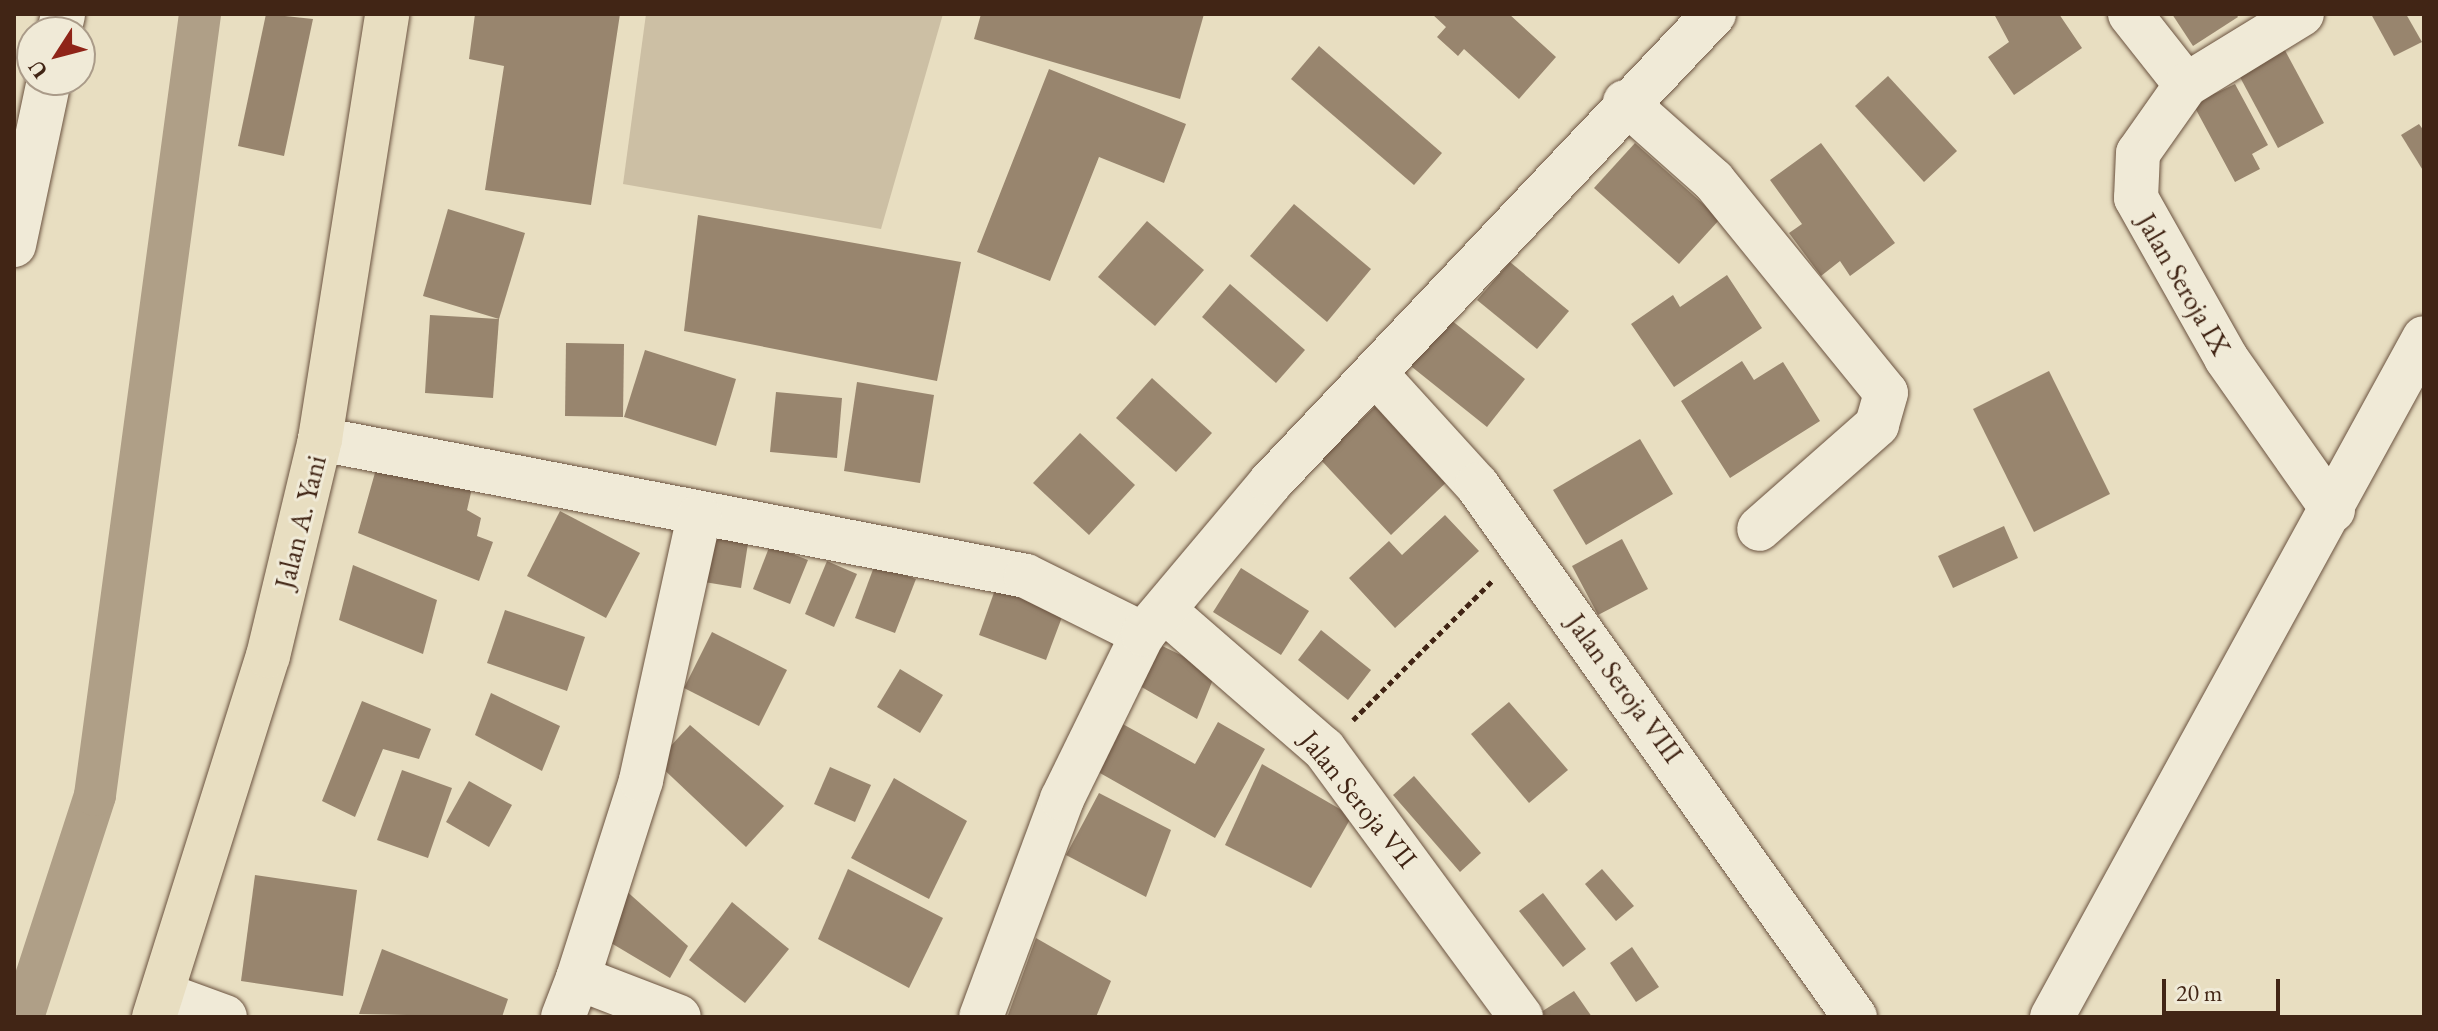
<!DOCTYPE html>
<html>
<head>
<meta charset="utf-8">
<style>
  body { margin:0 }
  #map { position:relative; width:2438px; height:1031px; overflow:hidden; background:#e8dec1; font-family:"EB Garamond",serif }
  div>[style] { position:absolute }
  .green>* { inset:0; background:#ccbfa4 }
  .canal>* { height:42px; margin:-21px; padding:0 21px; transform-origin:21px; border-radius:21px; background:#af9f87 }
  .building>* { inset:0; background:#98856e }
  .path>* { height:5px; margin-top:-2.5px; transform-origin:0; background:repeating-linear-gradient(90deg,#412515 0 6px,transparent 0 10px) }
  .roads { filter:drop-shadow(0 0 2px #6b5340) drop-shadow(0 0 2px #6b5340) }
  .minor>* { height:44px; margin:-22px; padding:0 22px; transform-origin:22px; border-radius:22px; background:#f0ead7 }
  .trunk>* { height:44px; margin:-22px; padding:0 22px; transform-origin:22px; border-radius:22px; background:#e8dec1 }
  span { translate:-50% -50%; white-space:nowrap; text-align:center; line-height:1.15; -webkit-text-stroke:6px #f0ead7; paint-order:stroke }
  .street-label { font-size:28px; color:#412515 }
  .frame { position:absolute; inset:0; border:16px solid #412515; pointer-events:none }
  .north { position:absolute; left:16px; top:16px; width:80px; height:80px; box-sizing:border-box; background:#f0ead7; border:2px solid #aa9b89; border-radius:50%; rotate:234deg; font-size:22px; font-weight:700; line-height:32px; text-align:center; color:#412515 }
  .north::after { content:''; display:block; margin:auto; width:28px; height:36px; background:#8f2418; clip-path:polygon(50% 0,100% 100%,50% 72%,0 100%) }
  .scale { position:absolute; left:2162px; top:979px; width:118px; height:36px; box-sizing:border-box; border:4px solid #412515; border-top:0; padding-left:10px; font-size:24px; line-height:28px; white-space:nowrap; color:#412515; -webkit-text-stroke:6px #f0ead7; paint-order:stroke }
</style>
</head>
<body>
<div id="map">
  <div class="green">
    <i style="clip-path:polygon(646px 14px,943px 14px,881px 229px,623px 184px)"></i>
  </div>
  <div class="canal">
    <i style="left:23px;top:1017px;width:233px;rotate:-72deg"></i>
    <i style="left:95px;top:795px;width:788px;rotate:-82.34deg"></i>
  </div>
  <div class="building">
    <i style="clip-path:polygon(266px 14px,313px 19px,284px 156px,238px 146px)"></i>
    <i style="clip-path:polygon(475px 14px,620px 14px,591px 205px,485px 190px,504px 66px,469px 59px)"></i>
    <i style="clip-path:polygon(981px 14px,1204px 14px,1180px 99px,974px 39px)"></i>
    <i style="clip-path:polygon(1432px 14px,1509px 14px,1556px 57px,1519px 99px,1464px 49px,1458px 56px,1437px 37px,1446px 27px)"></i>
    <i style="clip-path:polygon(1994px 14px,2059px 14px,2082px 48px,2014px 95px,1988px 57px,2009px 42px)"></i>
    <i style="clip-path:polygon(2172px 14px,2236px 14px,2238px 17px,2193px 46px)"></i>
    <i style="clip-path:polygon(2371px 14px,2406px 14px,2422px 42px,2394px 56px)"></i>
    <i style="clip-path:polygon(2280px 41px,2324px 123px,2278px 148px,2234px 66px)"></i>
    <i style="clip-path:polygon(1319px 46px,1442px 153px,1414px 185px,1291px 79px)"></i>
    <i style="clip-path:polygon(1049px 69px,1186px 124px,1164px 183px,1099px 157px,1050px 281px,977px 252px)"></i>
    <i style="clip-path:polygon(1888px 76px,1957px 151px,1924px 182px,1855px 106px)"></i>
    <i style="clip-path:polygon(2210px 81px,2216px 93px,2235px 84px,2268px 145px,2252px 154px,2260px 169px,2235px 182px,2187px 93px)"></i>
    <i style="clip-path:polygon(2419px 124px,2424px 131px,2424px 172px,2401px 135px)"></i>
    <i style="clip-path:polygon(1635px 143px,1720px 219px,1679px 264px,1594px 188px)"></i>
    <i style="clip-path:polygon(1821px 143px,1895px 243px,1850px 276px,1840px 261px,1821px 276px,1789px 233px,1802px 224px,1770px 180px)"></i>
    <i style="clip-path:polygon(1294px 204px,1371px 269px,1327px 322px,1250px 256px)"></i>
    <i style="clip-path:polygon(448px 209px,525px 233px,499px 319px,423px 296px)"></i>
    <i style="clip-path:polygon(698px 215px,961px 262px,937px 381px,684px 331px)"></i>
    <i style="clip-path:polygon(1147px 221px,1204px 270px,1155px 326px,1098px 277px)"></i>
    <i style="clip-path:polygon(1510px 262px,1569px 311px,1537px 349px,1477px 300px)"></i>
    <i style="clip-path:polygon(1727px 275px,1762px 328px,1674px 387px,1631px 324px,1673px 295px,1680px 307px)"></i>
    <i style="clip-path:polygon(1230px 284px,1305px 350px,1276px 383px,1202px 317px)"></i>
    <i style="clip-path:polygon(1441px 312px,1525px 379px,1487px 427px,1402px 359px)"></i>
    <i style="clip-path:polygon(430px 315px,499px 319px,493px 398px,425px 393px)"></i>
    <i style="clip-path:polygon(566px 343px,624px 344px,623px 417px,565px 416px)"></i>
    <i style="clip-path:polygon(645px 350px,736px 379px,716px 446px,624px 417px)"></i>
    <i style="clip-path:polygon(1742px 361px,1754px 380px,1783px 362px,1820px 421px,1730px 478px,1681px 401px)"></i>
    <i style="clip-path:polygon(2049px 371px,2110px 494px,2034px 532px,1973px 409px)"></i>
    <i style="clip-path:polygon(1152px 378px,1212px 433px,1176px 472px,1116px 418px)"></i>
    <i style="clip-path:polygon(857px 382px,934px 395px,920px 483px,844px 471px)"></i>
    <i style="clip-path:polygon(776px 392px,842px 398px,837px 458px,770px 452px)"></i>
    <i style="clip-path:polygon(1383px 399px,1454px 475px,1391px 535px,1320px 459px)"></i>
    <i style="clip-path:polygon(1080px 433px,1135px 485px,1089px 535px,1033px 483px)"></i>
    <i style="clip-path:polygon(1640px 439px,1673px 494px,1586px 545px,1553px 490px)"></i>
    <i style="clip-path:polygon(378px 462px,473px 484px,467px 510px,481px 518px,477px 536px,493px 542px,479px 581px,358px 533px)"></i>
    <i style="clip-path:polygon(560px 511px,640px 553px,606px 618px,527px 576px)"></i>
    <i style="clip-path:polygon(1445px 515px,1479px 551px,1395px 628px,1349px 578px,1389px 541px,1402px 555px)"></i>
    <i style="clip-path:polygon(2004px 526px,2018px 558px,1953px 588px,1938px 556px)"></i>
    <i style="clip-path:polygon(700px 528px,749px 537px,741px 588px,692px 580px)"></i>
    <i style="clip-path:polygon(1622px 539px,1648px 589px,1598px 615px,1572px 566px)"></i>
    <i style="clip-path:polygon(770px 545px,808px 560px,790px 604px,753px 589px)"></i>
    <i style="clip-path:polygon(827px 561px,857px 574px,834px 627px,805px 614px)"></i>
    <i style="clip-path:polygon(875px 564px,916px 579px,895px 633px,855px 618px)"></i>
    <i style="clip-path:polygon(353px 565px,437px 600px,423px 654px,339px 620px)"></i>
    <i style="clip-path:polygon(1241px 568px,1309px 611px,1281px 655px,1213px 612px)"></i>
    <i style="clip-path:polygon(997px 584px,1065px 609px,1046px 660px,979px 635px)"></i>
    <i style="clip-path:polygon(505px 610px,585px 637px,567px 691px,487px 663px)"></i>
    <i style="clip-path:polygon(1321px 630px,1371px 670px,1348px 700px,1298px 660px)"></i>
    <i style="clip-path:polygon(712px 632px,787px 670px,759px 726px,684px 688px)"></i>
    <i style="clip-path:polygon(1152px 641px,1216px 672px,1197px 719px,1126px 678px)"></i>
    <i style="clip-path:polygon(900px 669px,943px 695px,920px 733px,877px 707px)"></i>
    <i style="clip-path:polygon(491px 693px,560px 726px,542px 771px,475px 735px)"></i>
    <i style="clip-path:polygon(362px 701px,431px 729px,419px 759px,383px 749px,355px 817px,322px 801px)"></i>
    <i style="clip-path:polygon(1509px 702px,1568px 770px,1529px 803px,1471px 734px)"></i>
    <i style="clip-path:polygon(1110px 717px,1195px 764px,1218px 722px,1265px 749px,1215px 838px,1084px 764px)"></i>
    <i style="clip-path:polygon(690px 725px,784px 806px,746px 847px,656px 762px)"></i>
    <i style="clip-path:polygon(1262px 764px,1352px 816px,1311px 888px,1225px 845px)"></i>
    <i style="clip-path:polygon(830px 767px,871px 785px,855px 822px,814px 804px)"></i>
    <i style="clip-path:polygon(402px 770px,452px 788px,428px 858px,377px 840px)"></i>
    <i style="clip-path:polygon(1414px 776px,1481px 853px,1460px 872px,1393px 795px)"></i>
    <i style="clip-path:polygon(894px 778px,967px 821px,929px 899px,851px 858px)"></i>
    <i style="clip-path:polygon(469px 781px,512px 805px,489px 847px,446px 822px)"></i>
    <i style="clip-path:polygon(1099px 793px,1171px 830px,1146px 897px,1066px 855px)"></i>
    <i style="clip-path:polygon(848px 869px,943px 918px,909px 988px,818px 939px)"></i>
    <i style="clip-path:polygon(1602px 869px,1634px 906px,1616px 921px,1585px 884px)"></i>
    <i style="clip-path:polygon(255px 875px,357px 890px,343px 996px,241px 981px)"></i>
    <i style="clip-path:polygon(614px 880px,688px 946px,670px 978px,584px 927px)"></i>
    <i style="clip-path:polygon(1543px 893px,1586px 949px,1563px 967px,1519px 911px)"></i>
    <i style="clip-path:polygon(732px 902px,789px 949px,745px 1003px,689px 960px)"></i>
    <i style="clip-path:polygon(1036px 938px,1111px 981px,1096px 1017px,1008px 1015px)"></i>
    <i style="clip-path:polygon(1632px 947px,1659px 987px,1636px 1002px,1610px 963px)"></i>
    <i style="clip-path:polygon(382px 949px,508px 999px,502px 1017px,359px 1014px)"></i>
    <i style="clip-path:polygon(1574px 991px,1592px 1017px,1540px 1017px,1538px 1014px)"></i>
  </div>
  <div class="path">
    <i style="left:1353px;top:720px;width:198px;rotate:-45deg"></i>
  </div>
  <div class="roads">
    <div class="minor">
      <i style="left:2130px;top:14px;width:90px;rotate:51.7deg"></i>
      <i style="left:2186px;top:85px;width:83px;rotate:125.2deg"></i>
      <i style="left:2138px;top:153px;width:45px;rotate:92.5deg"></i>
      <i style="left:2136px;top:198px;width:184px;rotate:60.6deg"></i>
      <i style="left:2226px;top:358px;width:186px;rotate:54.9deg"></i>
      <i style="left:59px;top:32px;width:18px;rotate:-77deg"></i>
      <i style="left:2186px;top:85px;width:136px;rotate:-31.5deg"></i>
      <i style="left:1625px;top:102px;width:118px;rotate:41.6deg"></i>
      <i style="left:1713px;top:180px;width:274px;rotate:50.9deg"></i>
      <i style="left:1886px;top:393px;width:33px;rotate:106deg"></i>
      <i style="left:1877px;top:425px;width:157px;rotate:138.6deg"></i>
      <i style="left:14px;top:245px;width:169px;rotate:-78deg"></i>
      <i style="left:1375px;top:373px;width:151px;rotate:47.7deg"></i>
      <i style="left:1477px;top:485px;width:653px;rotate:54.61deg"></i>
      <i style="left:320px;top:439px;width:719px;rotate:10.98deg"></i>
      <i style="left:1026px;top:576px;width:131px;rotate:26.4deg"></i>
      <i style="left:1165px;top:611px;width:211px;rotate:41deg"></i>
      <i style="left:1324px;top:749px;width:333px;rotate:53.7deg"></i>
      <i style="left:578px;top:978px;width:208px;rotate:-72.3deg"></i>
      <i style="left:641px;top:780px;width:270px;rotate:-77.6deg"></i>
      <i style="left:162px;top:994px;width:67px;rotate:20.1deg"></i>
      <i style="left:563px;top:1017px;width:42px;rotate:-69deg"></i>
      <i style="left:578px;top:978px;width:108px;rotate:21.1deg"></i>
      <i style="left:981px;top:1017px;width:233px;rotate:-69.6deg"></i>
      <i style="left:1062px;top:799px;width:184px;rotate:-63.9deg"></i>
      <i style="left:1143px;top:634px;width:197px;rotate:-49.9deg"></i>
      <i style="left:1270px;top:483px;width:646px;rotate:-46.57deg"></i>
      <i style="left:2052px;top:1017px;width:774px;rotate:-61.28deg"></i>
    </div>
    <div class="trunk">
      <i style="left:154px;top:1017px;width:379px;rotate:-72.5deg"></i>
      <i style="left:268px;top:656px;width:223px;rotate:-76.5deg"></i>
      <i style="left:320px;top:439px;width:430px;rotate:-81deg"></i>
    </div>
  </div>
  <div class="street-label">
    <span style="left:2184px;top:284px;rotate:60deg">Jalan Seroja IX</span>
    <span style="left:300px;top:522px;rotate:-76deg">Jalan A. Yani</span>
    <span style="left:1625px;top:688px;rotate:54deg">Jalan Seroja VIII</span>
    <span style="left:1359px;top:799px;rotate:51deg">Jalan Seroja VII</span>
  </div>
  <div class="frame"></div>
  <div class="north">U</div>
  <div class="scale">20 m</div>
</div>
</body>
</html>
